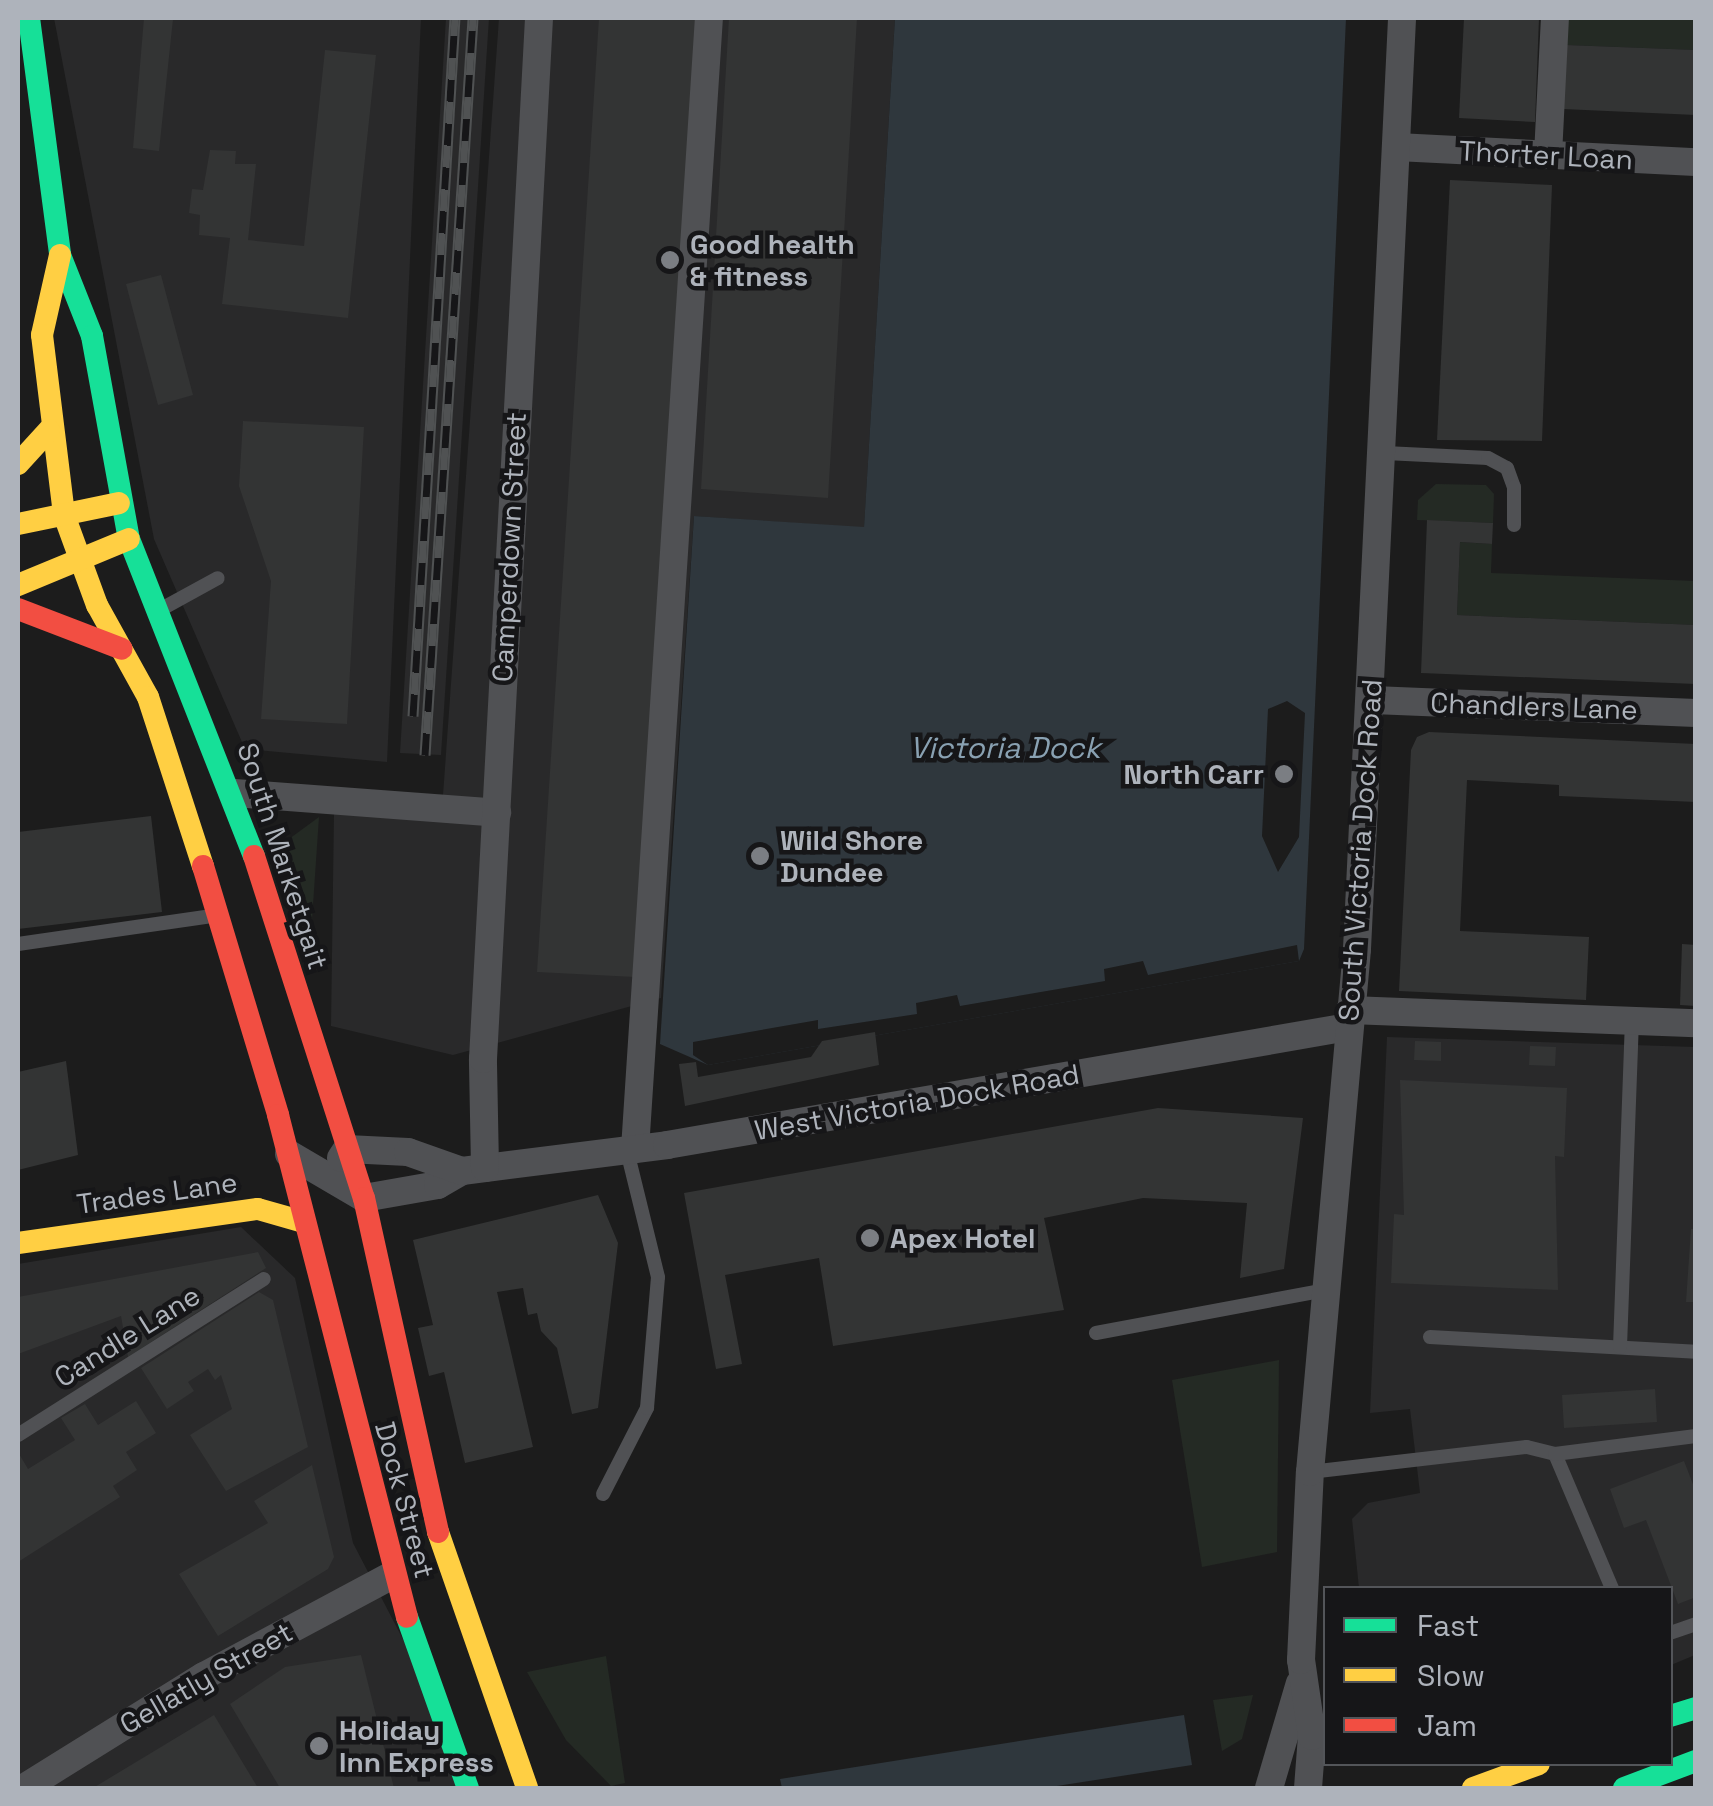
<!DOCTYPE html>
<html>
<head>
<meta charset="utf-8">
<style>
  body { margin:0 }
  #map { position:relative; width:1713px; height:1806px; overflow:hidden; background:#1c1c1c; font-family:"Space Grotesk",sans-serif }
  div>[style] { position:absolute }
  .built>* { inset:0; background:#29292a }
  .green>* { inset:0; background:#242a24 }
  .water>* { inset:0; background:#2f373d }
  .pier>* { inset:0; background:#1c1c1c }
  .building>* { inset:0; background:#333434 }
  .lane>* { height:14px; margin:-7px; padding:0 7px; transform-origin:7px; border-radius:7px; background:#505154 }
  .street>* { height:28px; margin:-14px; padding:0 14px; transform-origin:14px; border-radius:14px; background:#505154 }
  .fast>* { height:22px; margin:-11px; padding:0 11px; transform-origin:11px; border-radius:11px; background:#16e098 }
  .slow>* { height:22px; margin:-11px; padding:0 11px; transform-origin:11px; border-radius:11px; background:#ffcf43 }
  .jam>* { height:22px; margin:-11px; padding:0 11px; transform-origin:11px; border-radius:11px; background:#f24e42 }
  .rail>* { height:11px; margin-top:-5.5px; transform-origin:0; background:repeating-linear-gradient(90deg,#161618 0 22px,#505253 0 44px); box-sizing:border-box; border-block:2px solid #505253 }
  .fast-bridge>* { height:22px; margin:-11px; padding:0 11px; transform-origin:11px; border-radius:11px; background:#16e098 }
  .dots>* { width:28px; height:28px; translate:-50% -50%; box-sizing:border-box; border:5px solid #161618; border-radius:50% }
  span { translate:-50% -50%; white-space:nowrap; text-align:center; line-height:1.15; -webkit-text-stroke:9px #161618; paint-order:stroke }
  .street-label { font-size:28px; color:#aeb3bb }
  .poi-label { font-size:28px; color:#aeb3bb; font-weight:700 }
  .left { translate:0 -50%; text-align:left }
  .right { translate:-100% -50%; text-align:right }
  .water-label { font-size:30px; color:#89a1b2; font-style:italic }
  .frame { position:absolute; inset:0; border:20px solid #aeb3bb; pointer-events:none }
  .legend { position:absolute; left:1323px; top:1586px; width:350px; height:180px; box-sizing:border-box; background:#161618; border:2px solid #535559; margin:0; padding:12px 18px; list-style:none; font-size:30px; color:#aeb3bb }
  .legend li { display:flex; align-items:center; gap:20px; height:50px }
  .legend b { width:50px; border:2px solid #535559 }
</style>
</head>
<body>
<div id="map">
  <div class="built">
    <i style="clip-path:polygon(54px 18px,421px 18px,387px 762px,245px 749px,154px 539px)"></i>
    <i style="clip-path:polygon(446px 18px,489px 18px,441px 755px,400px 753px)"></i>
    <i style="clip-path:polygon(499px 18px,895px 18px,864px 528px,694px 516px,661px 998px,453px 1055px,331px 1026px,334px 813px,442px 809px)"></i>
    <i style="clip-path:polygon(1387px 1037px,1695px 1047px,1695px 1655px,1671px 1665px,1670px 1588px,1359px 1588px,1352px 1519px,1368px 1503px,1420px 1493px,1410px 1409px,1370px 1413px)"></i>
    <i style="clip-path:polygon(241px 1227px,295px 1278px,353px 1543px,437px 1705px,468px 1788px,18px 1788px,18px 1264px)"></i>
  </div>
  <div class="green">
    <i style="clip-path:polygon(1567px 18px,1695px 18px,1695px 50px,1566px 45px)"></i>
    <i style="clip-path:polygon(1436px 484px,1486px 485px,1494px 494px,1493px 523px,1417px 520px,1418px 500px)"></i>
    <i style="clip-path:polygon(1460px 542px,1492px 544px,1491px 573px,1695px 581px,1695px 625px,1457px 615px)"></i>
    <i style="clip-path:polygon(319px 817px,310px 949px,280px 859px,289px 839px)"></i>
    <i style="clip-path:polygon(1279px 1360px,1277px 1552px,1202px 1567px,1172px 1380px)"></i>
    <i style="clip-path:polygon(606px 1656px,625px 1783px,611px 1786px,566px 1740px,527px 1672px)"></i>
    <i style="clip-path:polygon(1253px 1695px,1242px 1739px,1222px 1751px,1213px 1700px)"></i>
  </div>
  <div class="water">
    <i style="clip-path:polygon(evenodd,895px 18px,1346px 18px,1304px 949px,1299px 961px,708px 1065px,660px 1044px,694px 516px,864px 527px,895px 18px,1287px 701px,1305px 713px,1299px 837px,1278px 872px,1262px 836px,1268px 709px,1287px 701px)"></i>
    <i style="clip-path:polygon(1184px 1715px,1192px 1765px,1044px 1788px,782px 1788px,780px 1779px)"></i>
  </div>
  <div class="pier">
    <i style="clip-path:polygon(1297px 945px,1299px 961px,708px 1065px,693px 1055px,693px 1042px,818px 1020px,818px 1029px,917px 1014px,916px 1003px,957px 995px,960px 1006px,1105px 981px,1104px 969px,1143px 961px,1148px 975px)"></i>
  </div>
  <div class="building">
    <i style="clip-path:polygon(144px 18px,173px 19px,159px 151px,133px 148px)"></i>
    <i style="clip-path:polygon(599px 18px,697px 18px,635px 977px,537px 972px)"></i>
    <i style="clip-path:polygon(729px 18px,857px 18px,828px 498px,701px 489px)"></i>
    <i style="clip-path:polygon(1464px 18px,1539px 18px,1535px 122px,1459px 118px)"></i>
    <i style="clip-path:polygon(1566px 45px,1696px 50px,1696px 115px,1563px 109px)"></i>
    <i style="clip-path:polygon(325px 50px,376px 55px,348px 318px,222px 304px,230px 238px,199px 235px,200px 215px,189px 213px,192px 189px,203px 190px,210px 150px,236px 151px,235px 164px,256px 164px,248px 240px,304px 246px)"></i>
    <i style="clip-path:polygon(1450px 180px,1552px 185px,1542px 441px,1437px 440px)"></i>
    <i style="clip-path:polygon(161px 275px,193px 395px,158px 405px,126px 284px)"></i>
    <i style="clip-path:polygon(243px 421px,364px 427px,347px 724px,261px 719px,271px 581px,239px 486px)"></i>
    <i style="clip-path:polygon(1427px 520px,1493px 523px,1492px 544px,1460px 542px,1457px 615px,1696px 625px,1696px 684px,1421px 673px)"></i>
    <i style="clip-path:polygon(1429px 732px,1696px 744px,1696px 802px,1559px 796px,1559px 785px,1467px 780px,1460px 931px,1589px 937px,1586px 1000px,1399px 991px,1411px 750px,1417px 737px)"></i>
    <i style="clip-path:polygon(151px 816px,162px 912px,18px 929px,18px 832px)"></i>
    <i style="clip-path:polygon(1682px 944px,1696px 945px,1696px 1006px,1680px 1005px)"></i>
    <i style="clip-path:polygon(875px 1032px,879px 1065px,685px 1106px,679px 1064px,696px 1062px,698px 1077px,811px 1057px,822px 1041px)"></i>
    <i style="clip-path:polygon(1415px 1041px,1441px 1042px,1441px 1061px,1414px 1060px)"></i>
    <i style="clip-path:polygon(1530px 1046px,1556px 1047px,1555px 1066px,1529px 1065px)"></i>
    <i style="clip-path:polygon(66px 1061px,78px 1155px,18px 1170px,18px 1072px)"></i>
    <i style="clip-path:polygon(1400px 1080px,1567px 1088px,1564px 1157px,1555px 1156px,1558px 1290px,1391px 1283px,1394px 1214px,1404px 1215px)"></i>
    <i style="clip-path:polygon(1158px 1108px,1303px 1118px,1284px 1269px,1240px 1278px,1247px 1203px,1143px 1198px,1044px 1218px,1064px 1310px,833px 1346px,819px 1258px,725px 1275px,742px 1364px,716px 1369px,684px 1193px)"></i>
    <i style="clip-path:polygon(598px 1195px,618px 1243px,598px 1408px,572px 1414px,557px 1348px,541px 1331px,537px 1313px,528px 1315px,523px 1288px,497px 1292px,533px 1447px,465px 1463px,444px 1372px,429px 1376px,418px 1328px,433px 1325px,413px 1240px)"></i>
    <i style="clip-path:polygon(1691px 1229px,1696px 1229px,1696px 1302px,1686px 1302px)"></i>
    <i style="clip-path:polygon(258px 1252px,266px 1268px,128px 1357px,121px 1316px,18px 1354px,18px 1297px)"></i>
    <i style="clip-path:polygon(259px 1292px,273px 1300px,308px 1447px,226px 1491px,190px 1435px,232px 1409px,221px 1375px,215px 1380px,208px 1369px,188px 1382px,194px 1391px,167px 1409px,141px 1368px)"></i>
    <i style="clip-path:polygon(1655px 1389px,1657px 1422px,1564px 1428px,1562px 1395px)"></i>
    <i style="clip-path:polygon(136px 1401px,156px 1433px,126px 1452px,137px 1470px,113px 1486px,120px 1497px,18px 1562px,18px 1452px,28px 1469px,75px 1440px,61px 1418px,85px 1404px,98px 1425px)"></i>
    <i style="clip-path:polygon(1684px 1461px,1696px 1492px,1696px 1597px,1678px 1604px,1646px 1520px,1624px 1528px,1610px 1489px)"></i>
    <i style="clip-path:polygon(312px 1465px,334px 1557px,328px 1569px,218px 1636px,179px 1574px,268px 1523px,254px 1501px)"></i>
    <i style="clip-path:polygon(361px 1655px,394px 1788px,280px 1788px,230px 1704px,285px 1667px)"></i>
    <i style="clip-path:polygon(214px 1715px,258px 1788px,93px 1788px)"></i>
  </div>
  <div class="lane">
    <i style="left:1385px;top:453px;width:103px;rotate:2.8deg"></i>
    <i style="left:1488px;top:458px;width:21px;rotate:28deg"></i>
    <i style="left:1507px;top:468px;width:20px;rotate:70deg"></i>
    <i style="left:1514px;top:487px;width:38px;rotate:90deg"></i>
    <i style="left:165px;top:607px;width:60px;rotate:-28.7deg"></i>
    <i style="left:18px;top:944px;width:196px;rotate:-8.2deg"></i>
    <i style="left:1096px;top:1333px;width:229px;rotate:-10.6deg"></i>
    <i style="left:1430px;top:1337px;width:266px;rotate:3.2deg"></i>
    <i style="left:1620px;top:1347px;width:327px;rotate:-87.9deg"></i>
    <i style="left:18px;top:1435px;width:291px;rotate:-32.4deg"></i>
    <i style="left:1555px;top:1454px;width:146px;rotate:67deg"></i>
    <i style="left:1310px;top:1472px;width:218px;rotate:-6.6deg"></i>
    <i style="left:1527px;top:1447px;width:29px;rotate:14deg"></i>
    <i style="left:1555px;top:1454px;width:142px;rotate:-7.3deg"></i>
    <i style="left:603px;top:1494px;width:97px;rotate:-62.9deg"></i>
    <i style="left:647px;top:1408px;width:131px;rotate:-85.2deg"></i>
    <i style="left:658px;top:1277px;width:130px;rotate:-103.8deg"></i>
    <i style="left:1670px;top:1633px;width:28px;rotate:-19deg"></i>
  </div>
  <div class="street">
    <i style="left:1397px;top:147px;width:299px;rotate:2.9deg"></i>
    <i style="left:1548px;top:155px;width:137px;rotate:-87.1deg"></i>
    <i style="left:1373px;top:700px;width:323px;rotate:2.3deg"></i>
    <i style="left:234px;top:793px;width:264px;rotate:4.3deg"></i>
    <i style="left:1350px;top:1010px;width:346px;rotate:2.2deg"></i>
    <i style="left:635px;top:1149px;width:1133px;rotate:-86.26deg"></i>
    <i style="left:289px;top:1154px;width:87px;rotate:30.4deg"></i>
    <i style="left:364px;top:1198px;width:75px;rotate:-10deg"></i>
    <i style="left:438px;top:1185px;width:28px;rotate:-30deg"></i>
    <i style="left:462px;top:1171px;width:207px;rotate:-7.2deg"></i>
    <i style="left:667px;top:1145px;width:691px;rotate:-9.83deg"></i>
    <i style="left:341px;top:1158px;width:11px;rotate:-56deg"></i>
    <i style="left:347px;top:1149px;width:61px;rotate:2.8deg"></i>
    <i style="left:408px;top:1152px;width:57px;rotate:19.4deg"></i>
    <i style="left:485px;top:1168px;width:109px;rotate:-91.1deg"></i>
    <i style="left:483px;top:1059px;width:1043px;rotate:-86.92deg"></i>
    <i style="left:24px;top:1788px;width:212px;rotate:-31.9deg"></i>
    <i style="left:204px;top:1676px;width:213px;rotate:-28.2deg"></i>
    <i style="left:1269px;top:1788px;width:109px;rotate:-73.6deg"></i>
    <i style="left:1308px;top:1788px;width:52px;rotate:-85.6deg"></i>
    <i style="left:1312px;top:1736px;width:77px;rotate:-98.2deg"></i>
    <i style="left:1301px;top:1660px;width:188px;rotate:-87.3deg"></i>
    <i style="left:1310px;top:1472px;width:525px;rotate:-84.86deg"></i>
    <i style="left:1357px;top:949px;width:932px;rotate:-87.23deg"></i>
  </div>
  <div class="fast">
    <i style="left:29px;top:18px;width:239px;rotate:82.5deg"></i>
    <i style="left:60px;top:255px;width:87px;rotate:68.4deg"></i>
    <i style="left:92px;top:336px;width:206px;rotate:79.7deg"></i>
    <i style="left:129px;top:539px;width:341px;rotate:68.5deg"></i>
    <i style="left:407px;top:1617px;width:182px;rotate:70.4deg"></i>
    <i style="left:1670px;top:1716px;width:27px;rotate:-17deg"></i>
  </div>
  <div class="slow">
    <i style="left:60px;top:255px;width:82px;rotate:102.7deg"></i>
    <i style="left:42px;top:335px;width:181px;rotate:83deg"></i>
    <i style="left:64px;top:515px;width:96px;rotate:69.9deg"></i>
    <i style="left:97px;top:605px;width:105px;rotate:61deg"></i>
    <i style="left:148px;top:697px;width:178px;rotate:72deg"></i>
    <i style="left:18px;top:464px;width:46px;rotate:-47.6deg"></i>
    <i style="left:18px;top:524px;width:103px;rotate:-11.7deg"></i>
    <i style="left:18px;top:585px;width:120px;rotate:-22.5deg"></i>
    <i style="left:18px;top:1243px;width:242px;rotate:-8.1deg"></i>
    <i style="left:258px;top:1209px;width:48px;rotate:15.8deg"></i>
    <i style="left:438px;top:1532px;width:271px;rotate:70.8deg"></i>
    <i style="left:1473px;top:1788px;width:70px;rotate:-20deg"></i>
  </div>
  <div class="jam">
    <i style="left:18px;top:609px;width:111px;rotate:21deg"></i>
    <i style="left:254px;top:856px;width:359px;rotate:72.2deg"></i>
    <i style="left:364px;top:1198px;width:342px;rotate:77.5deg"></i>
    <i style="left:203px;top:866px;width:260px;rotate:73.2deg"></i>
    <i style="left:278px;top:1115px;width:518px;rotate:75.59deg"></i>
  </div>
  <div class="rail">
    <i style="left:413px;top:716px;width:699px;rotate:-86.56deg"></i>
    <i style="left:425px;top:755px;width:739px;rotate:-86.27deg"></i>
  </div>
  <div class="fast-bridge">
    <i style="left:1624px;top:1788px;width:77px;rotate:-20.6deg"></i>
  </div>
  <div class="dots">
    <i style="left:670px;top:260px;background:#7b7e83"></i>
    <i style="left:1284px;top:774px;background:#7b7e83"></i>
    <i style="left:760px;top:856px;background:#7b7e83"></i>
    <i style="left:870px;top:1238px;background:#7b7e83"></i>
    <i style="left:319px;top:1746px;background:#7b7e83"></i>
  </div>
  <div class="street-label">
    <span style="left:1546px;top:155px;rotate:3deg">Thorter Loan</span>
    <span style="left:509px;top:547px;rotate:-87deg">Camperdown Street</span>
    <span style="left:1534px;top:706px;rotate:2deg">Chandlers Lane</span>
    <span style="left:1360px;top:850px;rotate:-86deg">South Victoria Dock Road</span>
    <span style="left:283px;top:856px;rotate:72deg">South Marketgait</span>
    <span style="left:917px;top:1102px;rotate:-10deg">West Victoria Dock Road</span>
    <span style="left:157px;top:1193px;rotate:-8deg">Trades Lane</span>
    <span style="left:127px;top:1336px;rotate:-32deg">Candle Lane</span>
    <span style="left:405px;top:1500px;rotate:75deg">Dock Street</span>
    <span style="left:206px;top:1678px;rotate:-30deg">Gellatly Street</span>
  </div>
  <div class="poi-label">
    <span class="left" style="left:690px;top:260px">Good health<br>&amp; fitness</span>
    <span class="right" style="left:1264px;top:774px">North Carr</span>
    <span class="left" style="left:780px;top:856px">Wild Shore<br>Dundee</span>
    <span class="left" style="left:890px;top:1238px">Apex Hotel</span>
    <span class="left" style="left:339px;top:1746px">Holiday<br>Inn Express</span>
  </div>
  <div class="water-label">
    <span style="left:1005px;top:748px">Victoria Dock</span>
  </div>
  <div class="frame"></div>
  <ul class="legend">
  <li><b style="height:12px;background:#16e098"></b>Fast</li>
  <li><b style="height:12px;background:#ffcf43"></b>Slow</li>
  <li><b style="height:12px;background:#f24e42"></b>Jam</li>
  </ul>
</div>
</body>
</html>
